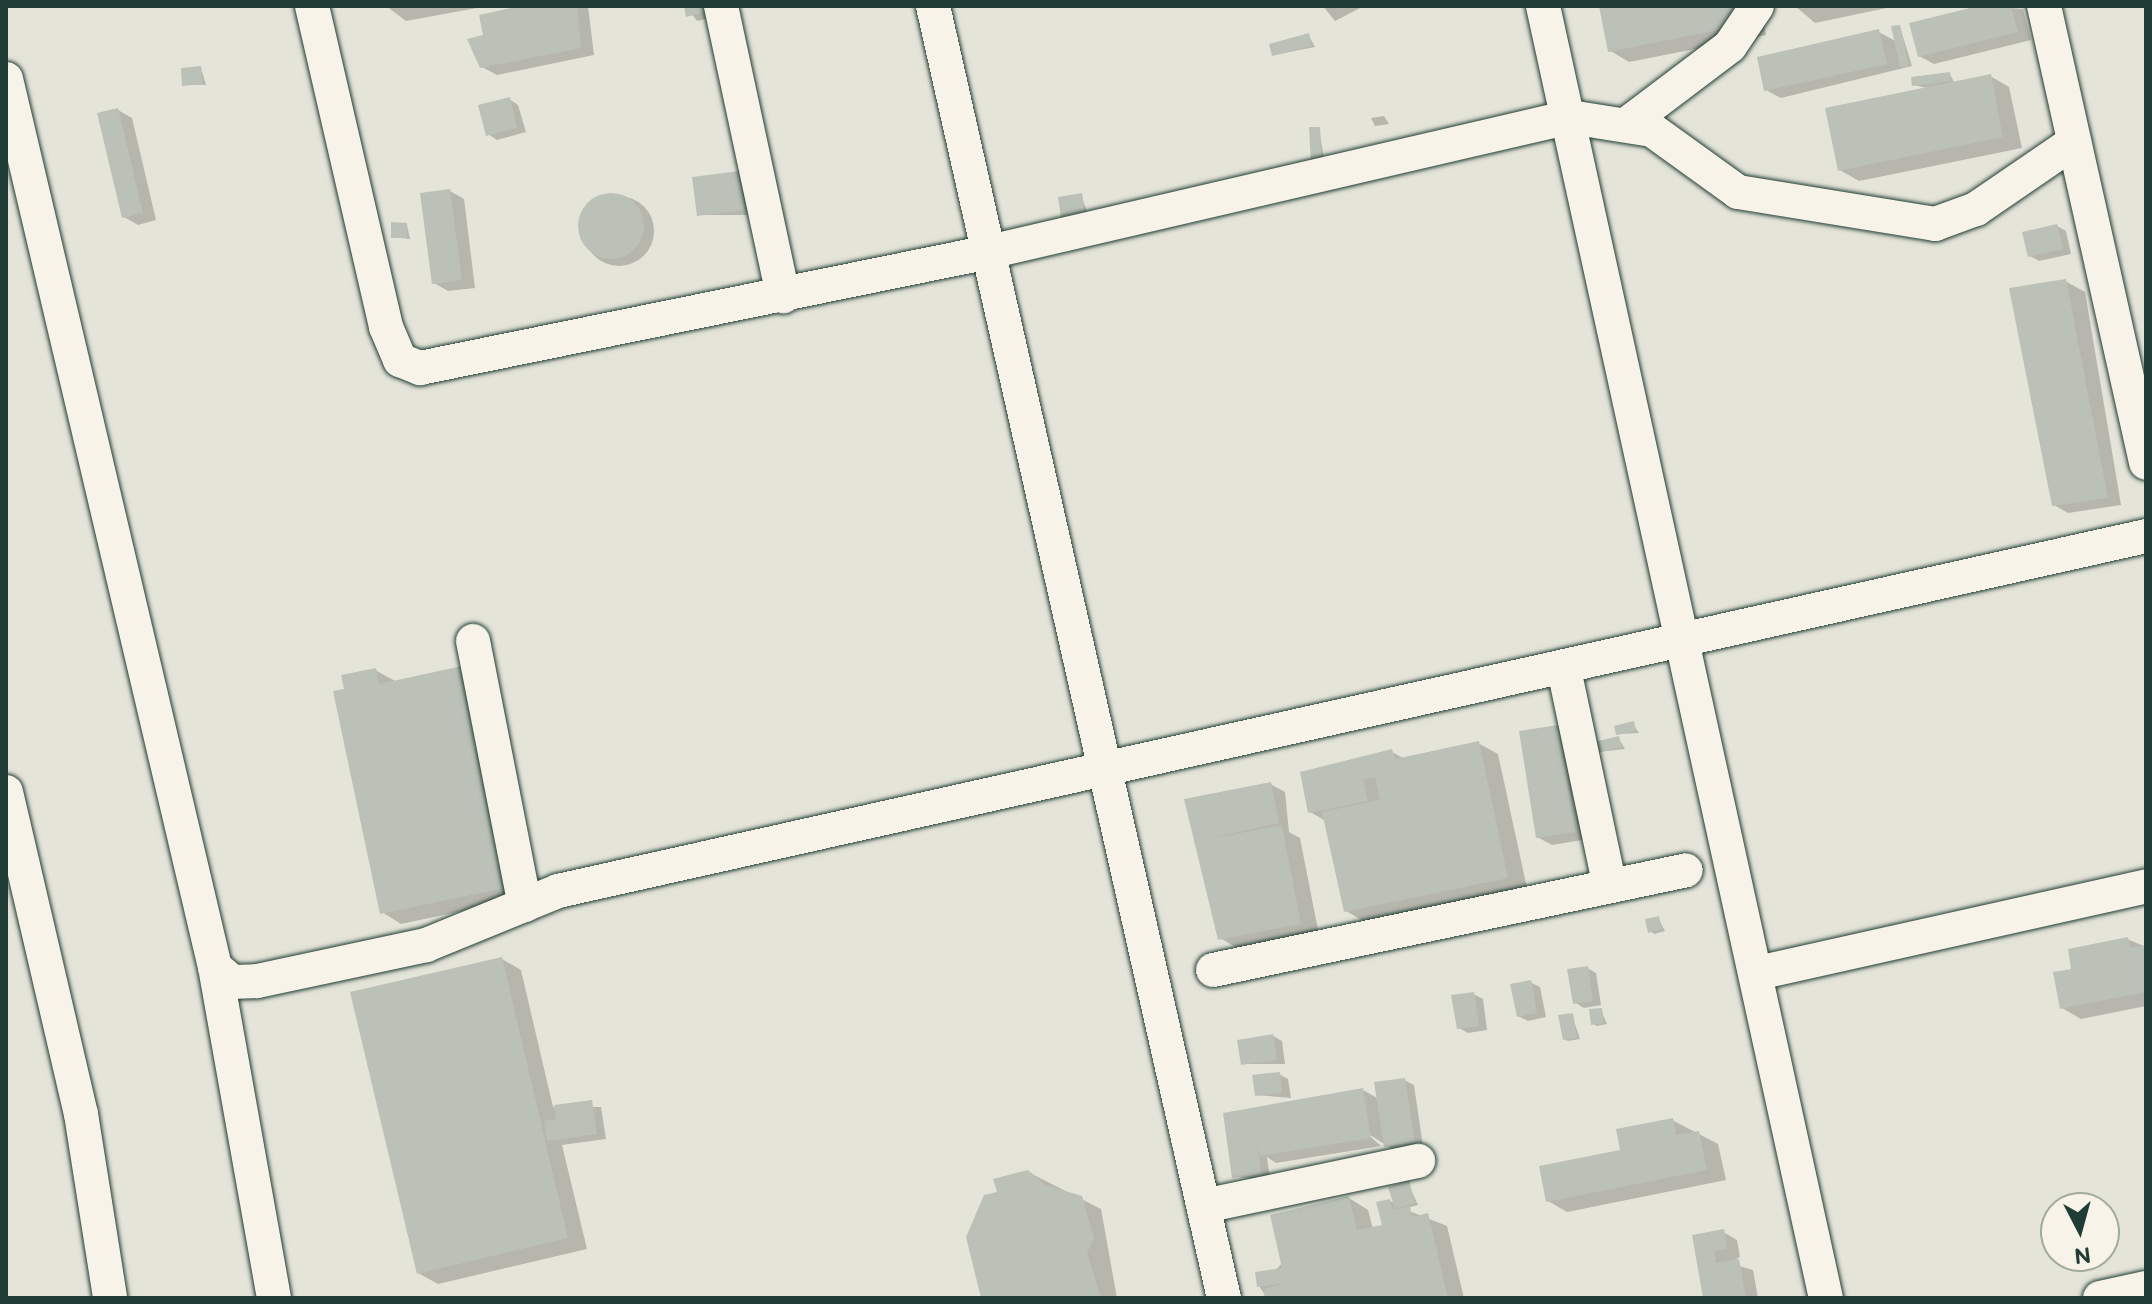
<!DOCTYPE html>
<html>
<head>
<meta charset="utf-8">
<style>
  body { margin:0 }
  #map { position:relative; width:2152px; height:1304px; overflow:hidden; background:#f7f3e8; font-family:"Balsamiq Sans",sans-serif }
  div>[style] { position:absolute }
  .built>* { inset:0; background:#e5e4d9 }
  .shadow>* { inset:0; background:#0003 }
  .round { border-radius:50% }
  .building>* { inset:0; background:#bbc1b6 }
  .roads { filter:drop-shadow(0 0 2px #1f3d34) drop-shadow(0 0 2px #1f3d34) }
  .minor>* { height:34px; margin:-17px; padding:0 17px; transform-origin:17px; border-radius:17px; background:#f7f3e8 }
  span { translate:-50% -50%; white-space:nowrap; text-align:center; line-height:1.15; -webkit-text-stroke:6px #f7f3e8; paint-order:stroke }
  .frame { position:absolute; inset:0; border:8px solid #1f3d34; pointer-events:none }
  .north { position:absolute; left:2040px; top:1192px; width:80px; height:80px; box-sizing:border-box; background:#f7f3e8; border:2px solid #a1aaa0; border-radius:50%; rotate:174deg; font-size:22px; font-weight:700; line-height:32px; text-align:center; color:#1f3d34 }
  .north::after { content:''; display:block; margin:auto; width:28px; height:36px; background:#1f3d34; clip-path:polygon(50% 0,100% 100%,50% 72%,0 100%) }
</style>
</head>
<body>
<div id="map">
  <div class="built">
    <i style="clip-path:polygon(evenodd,6px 6px,2146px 6px,2146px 1298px,6px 1298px,6px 6px,2056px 1208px,2104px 1208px,2104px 1256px,2056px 1256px,2056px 1208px)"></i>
  </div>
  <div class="shadow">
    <i style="clip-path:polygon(386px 6px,488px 6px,406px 21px)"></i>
    <i style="clip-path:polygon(531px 6px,588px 6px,594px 55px,497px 75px,482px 67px,485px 37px)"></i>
    <i style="clip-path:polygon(686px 6px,717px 16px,697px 21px)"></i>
    <i style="clip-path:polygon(1323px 6px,1364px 6px,1335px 21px)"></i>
    <i style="clip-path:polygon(1601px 6px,1761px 6px,1766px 35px,1629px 62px,1609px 50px)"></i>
    <i style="clip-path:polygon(1795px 6px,1896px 6px,1815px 23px)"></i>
    <i style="clip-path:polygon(1986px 6px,2023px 9px,2031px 40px,1934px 64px,1919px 56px)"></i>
    <i style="clip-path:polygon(1900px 27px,1912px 66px,1781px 98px,1766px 90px,1879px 32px,1897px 42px)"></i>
    <i style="clip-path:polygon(1309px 36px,1315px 47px,1274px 55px)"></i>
    <i style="clip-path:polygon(201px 68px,206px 85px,184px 84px)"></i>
    <i style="clip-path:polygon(1950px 74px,1955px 84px,1990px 76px,2009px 87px,2022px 148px,1859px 181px,1840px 170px,1930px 89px,1914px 85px)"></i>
    <i style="clip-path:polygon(509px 99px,518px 105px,526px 132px,497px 140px,488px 134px)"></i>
    <i style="clip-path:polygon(118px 110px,132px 118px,156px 220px,138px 225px,124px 217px)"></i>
    <i style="clip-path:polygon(1371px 118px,1384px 116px,1389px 124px,1375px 126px)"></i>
    <i style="clip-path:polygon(1319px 129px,1325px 164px,1317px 165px)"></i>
    <i style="clip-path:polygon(740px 173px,754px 215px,699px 215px)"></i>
    <i style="clip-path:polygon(450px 191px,464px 199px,475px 288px,448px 291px,434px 283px)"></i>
    <i style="clip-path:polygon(1081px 195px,1088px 214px,1062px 216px)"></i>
    <i class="round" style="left:584px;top:196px;width:70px;height:70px"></i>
    <i style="clip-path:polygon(407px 225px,410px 239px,393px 237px)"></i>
    <i style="clip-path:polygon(2057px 226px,2066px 231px,2071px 254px,2039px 261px,2030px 256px)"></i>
    <i style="clip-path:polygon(2065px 281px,2085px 292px,2121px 505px,2068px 513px,2054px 505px,2011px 290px)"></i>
    <i style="clip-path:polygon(375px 670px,395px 681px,527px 897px,401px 924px,382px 912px,346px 690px)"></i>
    <i style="clip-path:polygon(1633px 724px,1639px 733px,1618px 734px)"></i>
    <i style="clip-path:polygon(1558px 727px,1572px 735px,1588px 839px,1552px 845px,1537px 837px)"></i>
    <i style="clip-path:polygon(1619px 739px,1625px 749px,1598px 752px)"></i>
    <i style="clip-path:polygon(1478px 743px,1498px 754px,1527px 888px,1365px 922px,1346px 911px,1324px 820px,1310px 812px,1392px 752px,1405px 759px)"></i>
    <i style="clip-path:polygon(1270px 784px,1285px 792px,1289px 832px,1300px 838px,1319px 935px,1239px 949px,1220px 938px,1194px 840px)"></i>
    <i style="clip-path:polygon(1658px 918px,1665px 931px,1654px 934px,1650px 931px)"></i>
    <i style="clip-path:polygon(2127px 939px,2146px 947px,2146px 1006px,2081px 1019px,2062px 1008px,2074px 970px)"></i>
    <i style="clip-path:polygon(502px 959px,521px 970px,553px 1107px,601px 1107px,606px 1139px,562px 1145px,587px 1249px,438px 1284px,418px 1273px)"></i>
    <i style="clip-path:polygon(1587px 968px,1596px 973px,1601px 1005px,1584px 1008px,1574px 1002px)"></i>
    <i style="clip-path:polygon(1530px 982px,1540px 987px,1546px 1017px,1528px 1021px,1518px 1016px)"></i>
    <i style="clip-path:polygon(1473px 994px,1483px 999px,1487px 1030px,1468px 1033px,1459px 1028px)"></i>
    <i style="clip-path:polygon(1601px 1010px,1607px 1024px,1597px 1026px,1593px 1024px)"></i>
    <i style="clip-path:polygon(1572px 1015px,1580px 1039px,1568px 1041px,1564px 1039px)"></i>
    <i style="clip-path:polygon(1273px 1036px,1282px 1041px,1285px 1064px,1243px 1064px)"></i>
    <i style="clip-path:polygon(1279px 1074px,1288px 1079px,1291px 1098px,1256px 1095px)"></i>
    <i style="clip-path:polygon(1404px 1080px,1414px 1085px,1423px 1146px,1395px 1151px,1364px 1131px,1381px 1146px,1276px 1163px,1267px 1157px,1270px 1179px,1234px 1177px,1226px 1115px,1363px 1090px,1379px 1099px)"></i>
    <i style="clip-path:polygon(1672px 1120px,1718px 1144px,1726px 1180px,1567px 1212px,1548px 1201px)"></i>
    <i style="clip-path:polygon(1028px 1172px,1101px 1209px,1117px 1298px,983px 1298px,999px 1193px)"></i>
    <i style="clip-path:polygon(1408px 1183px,1418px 1205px,1404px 1209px,1447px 1226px,1464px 1298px,1267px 1298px,1259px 1286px,1349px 1198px,1368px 1210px,1373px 1229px,1384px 1226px,1390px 1201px,1396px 1204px)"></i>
    <i style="clip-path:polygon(1723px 1232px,1737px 1240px,1740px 1257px,1729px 1263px,1753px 1270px,1758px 1298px,1705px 1298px,1694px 1237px)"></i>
  </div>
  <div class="building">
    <i style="clip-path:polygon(521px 6px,577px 6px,581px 48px,480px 68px,467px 39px,483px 35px,479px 15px)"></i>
    <i style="clip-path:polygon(684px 6px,708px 6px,709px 11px,686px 17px)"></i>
    <i style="clip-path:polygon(1599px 6px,1744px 6px,1748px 24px,1608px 52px)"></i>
    <i style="clip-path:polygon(1978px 6px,2011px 6px,2018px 32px,1918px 57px,1909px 23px)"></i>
    <i style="clip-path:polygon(1900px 25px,1909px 65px,1900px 67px,1891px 26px)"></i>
    <i style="clip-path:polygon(1879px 29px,1887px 64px,1764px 91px,1757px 57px)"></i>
    <i style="clip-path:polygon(1309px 33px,1312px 46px,1272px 56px,1269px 44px)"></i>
    <i style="clip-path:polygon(201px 66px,203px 84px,182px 86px,181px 68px)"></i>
    <i style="clip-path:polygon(1950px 72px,1951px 81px,1912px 86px,1911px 77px)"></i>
    <i style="clip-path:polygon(1991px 74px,2003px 137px,1838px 171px,1825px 108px)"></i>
    <i style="clip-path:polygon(510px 97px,517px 128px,486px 136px,478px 105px)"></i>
    <i style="clip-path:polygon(118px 108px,143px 213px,122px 218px,97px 113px)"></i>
    <i style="clip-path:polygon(1309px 127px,1320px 127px,1322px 163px,1311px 164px)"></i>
    <i style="clip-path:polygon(740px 171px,745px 210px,697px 216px,692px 177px)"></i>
    <i style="clip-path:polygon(450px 189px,462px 280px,432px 284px,420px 193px)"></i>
    <i style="clip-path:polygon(1082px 193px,1085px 213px,1061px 217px,1058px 197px)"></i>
    <i class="round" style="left:578px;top:193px;width:66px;height:66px"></i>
    <i style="clip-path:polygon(391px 222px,407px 223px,407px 238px,391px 238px)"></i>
    <i style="clip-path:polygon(2057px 224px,2063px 249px,2028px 257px,2022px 232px)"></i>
    <i style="clip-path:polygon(2066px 279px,2108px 498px,2052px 506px,2009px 288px)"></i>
    <i style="clip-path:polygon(462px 666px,509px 887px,380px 914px,333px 691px,344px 689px,341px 675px,376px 668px,379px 684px)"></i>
    <i style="clip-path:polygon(1634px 721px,1636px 731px,1616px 735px,1614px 726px)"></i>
    <i style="clip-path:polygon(1558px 725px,1575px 832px,1536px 838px,1519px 731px)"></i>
    <i style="clip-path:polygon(1619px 736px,1622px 747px,1597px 753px,1594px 742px)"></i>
    <i style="clip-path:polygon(1479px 741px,1508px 878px,1344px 912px,1322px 812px,1380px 800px,1375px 777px,1363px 780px,1368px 801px,1308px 813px,1300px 772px,1392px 749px,1395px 759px)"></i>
    <i style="clip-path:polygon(1271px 782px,1279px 823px,1204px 840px,1282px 825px,1301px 924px,1218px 940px,1184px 799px)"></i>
    <i style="clip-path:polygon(1659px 916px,1662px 929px,1648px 933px,1645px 919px)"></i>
    <i style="clip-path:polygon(2128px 937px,2130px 948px,2146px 945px,2146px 992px,2060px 1009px,2053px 972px,2071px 969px,2068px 949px)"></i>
    <i style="clip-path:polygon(502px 957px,568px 1238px,417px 1274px,350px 992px)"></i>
    <i style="clip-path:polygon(1588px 966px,1593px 1001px,1573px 1004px,1567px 969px)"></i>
    <i style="clip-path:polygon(1531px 980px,1537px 1013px,1517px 1017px,1510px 984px)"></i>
    <i style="clip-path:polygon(1474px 992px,1479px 1026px,1457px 1029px,1451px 995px)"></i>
    <i style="clip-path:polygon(1602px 1008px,1604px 1023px,1591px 1025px,1589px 1009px)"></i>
    <i style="clip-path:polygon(1573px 1013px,1577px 1038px,1563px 1040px,1558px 1015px)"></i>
    <i style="clip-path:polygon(1273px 1034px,1277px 1060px,1241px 1065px,1237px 1040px)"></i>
    <i style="clip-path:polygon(1280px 1072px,1282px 1093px,1255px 1096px,1252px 1075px)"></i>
    <i style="clip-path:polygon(1405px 1078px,1415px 1142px,1384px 1147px,1374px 1082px)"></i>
    <i style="clip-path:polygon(1363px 1088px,1371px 1138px,1260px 1156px,1257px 1142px,1261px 1174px,1232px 1178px,1223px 1113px)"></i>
    <i style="clip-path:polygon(592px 1100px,597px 1134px,547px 1141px,544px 1121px,556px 1119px,554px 1105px)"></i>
    <i style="clip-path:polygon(1673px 1118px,1676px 1135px,1699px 1131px,1707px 1170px,1546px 1202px,1539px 1166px,1620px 1150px,1616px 1129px)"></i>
    <i style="clip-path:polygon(1028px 1170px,1045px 1185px,1082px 1196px,1094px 1239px,1087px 1253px,1101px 1298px,981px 1298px,966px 1237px,984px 1195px,997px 1192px,993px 1179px)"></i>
    <i style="clip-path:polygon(1409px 1180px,1415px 1203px,1395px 1209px,1388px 1187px)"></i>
    <i style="clip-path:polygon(1349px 1196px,1357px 1230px,1382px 1225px,1376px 1202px,1390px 1199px,1393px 1210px,1410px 1206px,1412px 1217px,1428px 1213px,1448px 1298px,1265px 1298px,1263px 1289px,1286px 1283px,1257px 1287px,1255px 1272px,1282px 1268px,1270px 1215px)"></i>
    <i style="clip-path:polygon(1724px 1229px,1727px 1249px,1714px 1251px,1716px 1263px,1739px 1259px,1746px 1298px,1703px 1298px,1692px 1235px)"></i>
  </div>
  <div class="roads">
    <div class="minor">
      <i style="left:312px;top:6px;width:329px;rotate:77deg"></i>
      <i style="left:386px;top:327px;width:36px;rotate:67deg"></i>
      <i style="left:400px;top:360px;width:22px;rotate:22deg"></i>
      <i style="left:420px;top:368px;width:581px;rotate:-11.52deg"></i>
      <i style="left:989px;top:252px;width:596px;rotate:-13.08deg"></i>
      <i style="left:1570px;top:117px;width:83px;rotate:9deg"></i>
      <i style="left:1652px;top:130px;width:106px;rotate:35.8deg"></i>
      <i style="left:1738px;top:192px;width:200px;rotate:9.2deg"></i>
      <i style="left:1935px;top:224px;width:44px;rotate:-20.1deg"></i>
      <i style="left:1976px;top:209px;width:119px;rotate:-34.4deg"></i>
      <i style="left:721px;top:6px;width:297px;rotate:77.9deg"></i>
      <i style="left:933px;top:6px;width:1324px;rotate:77.31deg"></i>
      <i style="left:1543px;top:6px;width:1323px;rotate:77.65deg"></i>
      <i style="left:2044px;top:6px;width:468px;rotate:77.4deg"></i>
      <i style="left:6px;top:79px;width:912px;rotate:76.76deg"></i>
      <i style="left:215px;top:967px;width:336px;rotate:79.9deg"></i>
      <i style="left:1627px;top:124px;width:129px;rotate:-37.1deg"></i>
      <i style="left:1730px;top:46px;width:48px;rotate:-56deg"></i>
      <i style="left:473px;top:641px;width:269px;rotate:78.9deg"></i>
      <i style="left:1564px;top:669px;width:219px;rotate:78.1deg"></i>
      <i style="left:6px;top:792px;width:331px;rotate:76.9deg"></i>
      <i style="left:81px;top:1114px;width:186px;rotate:81deg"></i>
      <i style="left:215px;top:967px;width:23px;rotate:41deg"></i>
      <i style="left:232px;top:982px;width:25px;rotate:-2deg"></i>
      <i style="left:257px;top:981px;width:173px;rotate:-12deg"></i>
      <i style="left:426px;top:945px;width:143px;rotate:-22.2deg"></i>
      <i style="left:558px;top:891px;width:1627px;rotate:-12.6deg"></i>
      <i style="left:1213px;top:970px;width:483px;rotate:-11.9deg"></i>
      <i style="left:1758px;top:973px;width:398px;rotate:-12.6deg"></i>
      <i style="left:1204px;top:1206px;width:219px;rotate:-11.9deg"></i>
      <i style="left:2100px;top:1298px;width:47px;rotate:-12.3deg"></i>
    </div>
  </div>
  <div class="frame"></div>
  <div class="north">N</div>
</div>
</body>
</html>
